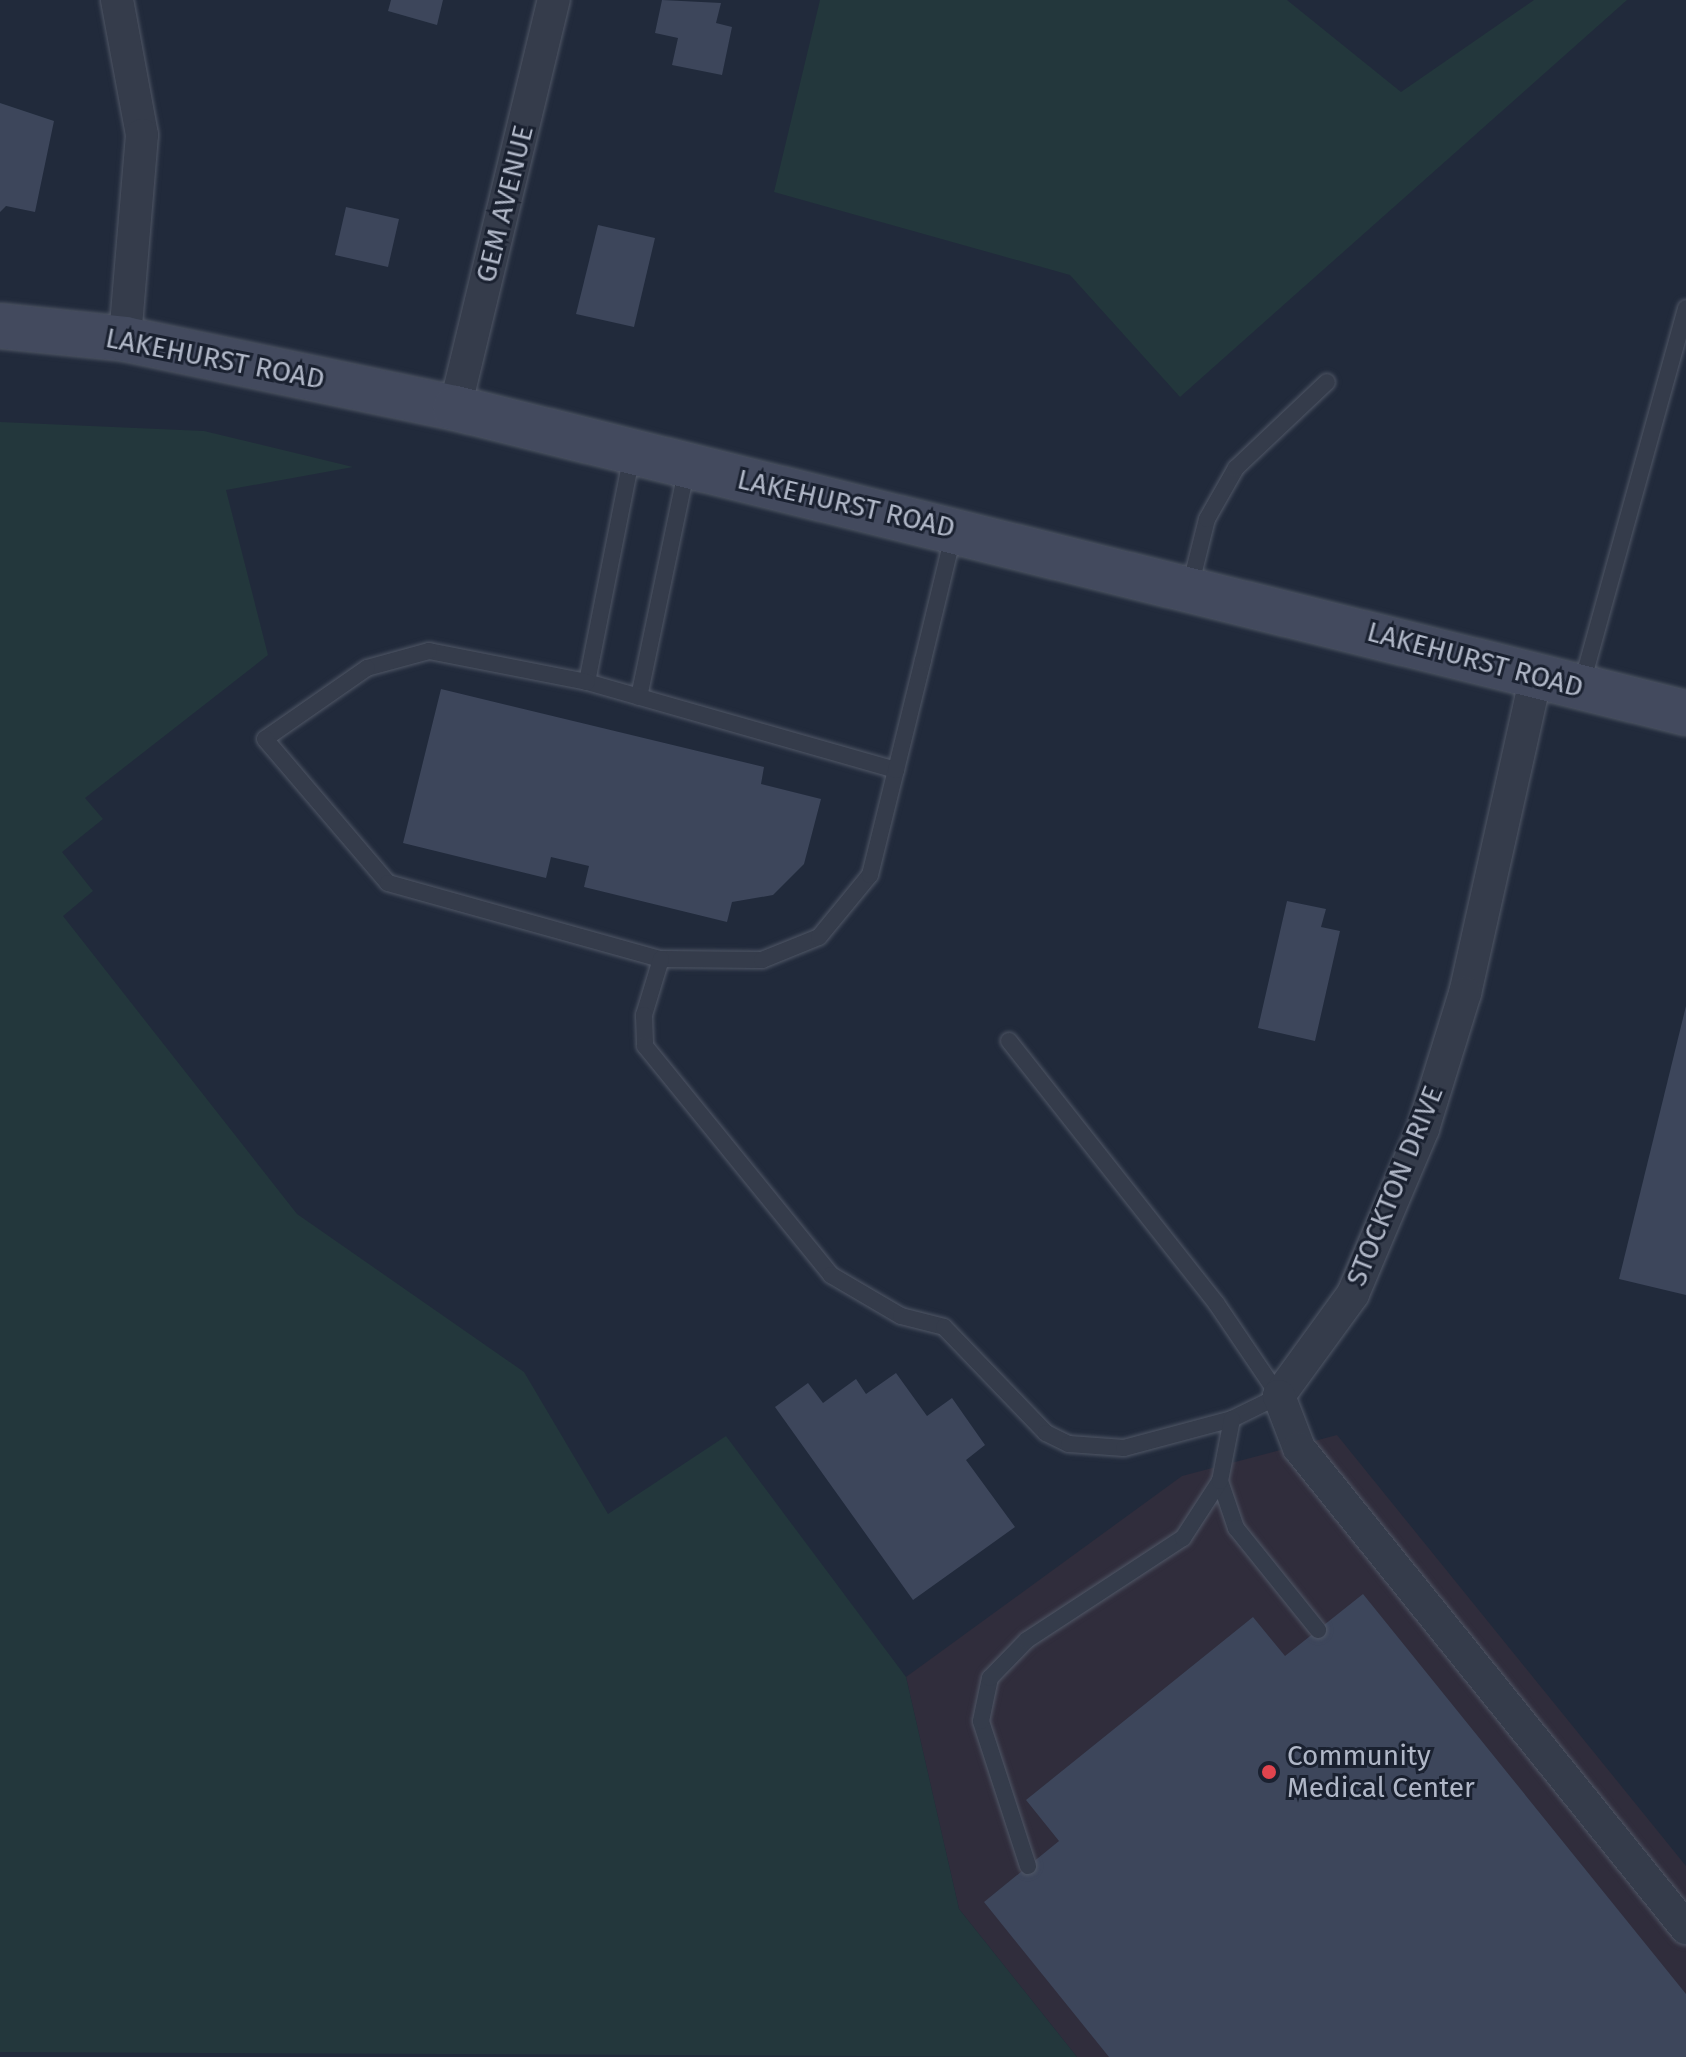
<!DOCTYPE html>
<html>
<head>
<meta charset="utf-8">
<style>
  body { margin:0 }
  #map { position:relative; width:1686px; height:2057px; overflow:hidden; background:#212a3b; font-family:"Fira Sans",sans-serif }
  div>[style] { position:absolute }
  .medical>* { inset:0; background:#302d3c }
  .green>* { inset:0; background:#23373c }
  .building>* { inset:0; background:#3d465b }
  .roads { filter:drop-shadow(0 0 2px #505766) drop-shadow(0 0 2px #505766) }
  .service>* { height:16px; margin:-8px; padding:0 8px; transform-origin:8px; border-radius:8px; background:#353c4b }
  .minor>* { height:32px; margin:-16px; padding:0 16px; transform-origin:16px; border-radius:16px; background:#353c4b }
  .secondary>* { height:44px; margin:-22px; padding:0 22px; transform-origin:22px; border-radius:22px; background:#434a5e }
  .dots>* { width:22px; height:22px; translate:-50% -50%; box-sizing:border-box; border:4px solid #1a2130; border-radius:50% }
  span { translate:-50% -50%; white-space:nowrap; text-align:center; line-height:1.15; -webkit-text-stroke:6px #1a2130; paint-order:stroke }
  .street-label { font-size:28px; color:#b0b7c7 }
  .poi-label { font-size:28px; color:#b0b7c7 }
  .left { translate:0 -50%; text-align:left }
</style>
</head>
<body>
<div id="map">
  <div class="medical">
    <i style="clip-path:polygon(1337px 1435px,1686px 1866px,1686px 2057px,1077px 2057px,959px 1909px,906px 1677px,1182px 1476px)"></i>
  </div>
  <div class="green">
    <i style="clip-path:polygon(820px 0,1287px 0,1401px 92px,1534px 0,1627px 0,1180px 397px,1070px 275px,774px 192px)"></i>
    <i style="clip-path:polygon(0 422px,204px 431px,353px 467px,226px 490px,268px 655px,85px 798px,103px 819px,62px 852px,93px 891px,63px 916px,297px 1214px,524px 1372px,608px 1514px,726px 1436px,906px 1677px,959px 1909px,1077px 2057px,0 2052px)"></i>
  </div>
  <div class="building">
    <i style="clip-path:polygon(391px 0,443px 0,437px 25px,388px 11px)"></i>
    <i style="clip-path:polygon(662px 0,721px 3px,716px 23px,732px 27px,722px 75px,672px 65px,678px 38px,655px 33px)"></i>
    <i style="clip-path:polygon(0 103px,54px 121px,35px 212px,6px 206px,0 212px)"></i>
    <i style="clip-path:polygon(346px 207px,399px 219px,388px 267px,335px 255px)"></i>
    <i style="clip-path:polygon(598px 225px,655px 238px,634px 327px,576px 314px)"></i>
    <i style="clip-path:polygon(441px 689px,764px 767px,761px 784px,821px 799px,804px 864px,773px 895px,732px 902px,727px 922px,584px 887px,589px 866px,551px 857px,546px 878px,403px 843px)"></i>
    <i style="clip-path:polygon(1287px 901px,1326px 909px,1321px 927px,1340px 931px,1315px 1041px,1258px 1028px)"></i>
    <i style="clip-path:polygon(1686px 1006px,1686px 1295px,1619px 1279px)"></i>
    <i style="clip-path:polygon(896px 1373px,927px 1416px,952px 1398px,985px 1445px,966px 1460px,1015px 1527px,913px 1600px,775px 1407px,808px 1383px,823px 1403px,856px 1379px,866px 1394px)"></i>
    <i style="clip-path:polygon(1363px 1594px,1686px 1994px,1686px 2057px,1109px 2057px,984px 1902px,1059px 1841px,1026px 1800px,1253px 1617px,1285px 1656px)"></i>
  </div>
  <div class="roads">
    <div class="service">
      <i style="left:1190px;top:587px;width:70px;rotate:-76deg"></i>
      <i style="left:1207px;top:519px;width:59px;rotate:-60.4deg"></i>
      <i style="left:1236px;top:468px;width:125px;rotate:-43.4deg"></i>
      <i style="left:587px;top:682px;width:232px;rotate:-78.8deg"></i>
      <i style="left:1581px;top:687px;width:393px;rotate:-74.5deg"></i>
      <i style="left:639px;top:697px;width:234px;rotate:-78.2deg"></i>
      <i style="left:896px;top:770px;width:321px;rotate:-164.1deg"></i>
      <i style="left:587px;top:682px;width:161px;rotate:-168.9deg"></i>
      <i style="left:429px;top:651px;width:64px;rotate:164.7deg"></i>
      <i style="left:367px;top:668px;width:124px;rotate:145.2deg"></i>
      <i style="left:265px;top:739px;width:189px;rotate:49.5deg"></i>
      <i style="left:388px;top:883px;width:283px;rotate:15.6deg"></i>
      <i style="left:661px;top:959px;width:101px;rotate:0.6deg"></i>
      <i style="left:762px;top:960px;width:61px;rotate:-22deg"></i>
      <i style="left:819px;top:937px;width:80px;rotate:-50.6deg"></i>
      <i style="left:870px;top:875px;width:108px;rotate:-76.1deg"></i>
      <i style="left:896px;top:770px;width:113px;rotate:-76.2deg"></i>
      <i style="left:923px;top:660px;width:132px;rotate:-76.4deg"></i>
      <i style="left:661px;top:959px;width:59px;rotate:106.9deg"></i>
      <i style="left:644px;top:1015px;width:31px;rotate:88deg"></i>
      <i style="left:645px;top:1046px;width:295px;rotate:50.9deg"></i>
      <i style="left:831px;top:1275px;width:81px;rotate:30.4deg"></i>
      <i style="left:901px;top:1316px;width:44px;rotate:14.3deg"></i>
      <i style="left:944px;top:1327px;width:147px;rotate:46.1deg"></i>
      <i style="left:1046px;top:1433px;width:25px;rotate:26deg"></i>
      <i style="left:1069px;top:1444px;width:55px;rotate:4.2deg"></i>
      <i style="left:1124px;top:1448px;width:112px;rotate:-15deg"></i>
      <i style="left:1232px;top:1419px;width:52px;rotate:-26.1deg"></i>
      <i style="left:1279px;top:1396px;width:112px;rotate:-124.1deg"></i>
      <i style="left:1216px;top:1303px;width:334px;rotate:-128.3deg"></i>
      <i style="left:1220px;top:1481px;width:50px;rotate:71.2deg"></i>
      <i style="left:1236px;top:1528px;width:131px;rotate:51.2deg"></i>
      <i style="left:1028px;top:1866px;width:152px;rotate:-108deg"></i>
      <i style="left:981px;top:1721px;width:44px;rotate:-78.2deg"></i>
      <i style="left:990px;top:1678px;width:53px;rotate:-45.8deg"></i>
      <i style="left:1027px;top:1640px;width:186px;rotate:-33.2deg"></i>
      <i style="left:1183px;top:1538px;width:68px;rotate:-57deg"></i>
      <i style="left:1220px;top:1481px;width:63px;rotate:-79deg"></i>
    </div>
    <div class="minor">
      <i style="left:117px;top:0;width:137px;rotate:79.5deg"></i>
      <i style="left:142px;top:135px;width:205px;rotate:94.8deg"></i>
      <i style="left:455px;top:408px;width:420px;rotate:-76.4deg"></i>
      <i style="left:1536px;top:676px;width:325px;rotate:102.6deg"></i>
      <i style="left:1465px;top:993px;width:142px;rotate:107.2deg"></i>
      <i style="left:1423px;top:1129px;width:179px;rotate:113deg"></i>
      <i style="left:1353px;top:1294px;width:126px;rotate:126deg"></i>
      <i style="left:1279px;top:1396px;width:56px;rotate:69deg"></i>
      <i style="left:1299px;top:1448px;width:617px;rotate:51.12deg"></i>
    </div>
    <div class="secondary">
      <i style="left:0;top:326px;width:126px;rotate:5.9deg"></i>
      <i style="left:125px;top:339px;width:337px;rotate:11.8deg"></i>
      <i style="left:455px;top:408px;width:1268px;rotate:13.92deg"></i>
    </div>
  </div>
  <div class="dots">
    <i style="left:1269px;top:1772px;background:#e0444e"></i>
  </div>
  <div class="street-label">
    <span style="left:505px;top:204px;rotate:-76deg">GEM AVENUE</span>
    <span style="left:215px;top:359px;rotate:11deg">LAKEHURST ROAD</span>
    <span style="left:846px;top:504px;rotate:13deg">LAKEHURST ROAD</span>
    <span style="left:1475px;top:660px;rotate:15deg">LAKEHURST ROAD</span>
    <span style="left:1395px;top:1186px;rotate:-68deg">STOCKTON DRIVE</span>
  </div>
  <div class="poi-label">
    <span class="left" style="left:1287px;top:1772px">Community<br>Medical Center</span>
  </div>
</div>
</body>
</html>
